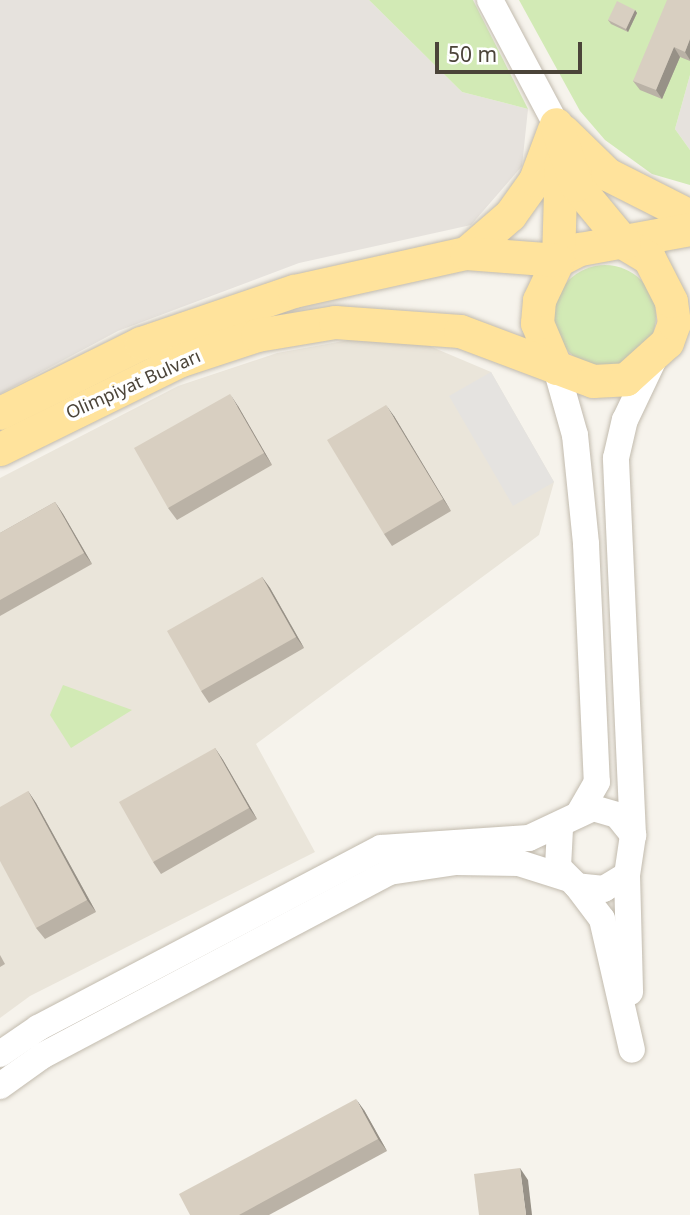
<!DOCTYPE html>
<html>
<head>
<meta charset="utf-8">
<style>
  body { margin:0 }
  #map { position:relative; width:690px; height:1215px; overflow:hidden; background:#f6f3ec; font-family:"Noto Sans",sans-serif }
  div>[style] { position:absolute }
  .residential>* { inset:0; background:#eae5da }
  .industrial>* { inset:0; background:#e6e2dd }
  .green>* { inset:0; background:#d2eab5 }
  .round { border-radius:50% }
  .parking>* { inset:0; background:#e5e3e0 }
  .roads { filter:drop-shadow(0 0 2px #c2bbae) drop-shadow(0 0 2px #c2bbae) }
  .minor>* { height:26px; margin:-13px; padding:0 13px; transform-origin:13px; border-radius:13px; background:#fff }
  .major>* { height:33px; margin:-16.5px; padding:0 16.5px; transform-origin:16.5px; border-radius:16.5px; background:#ffe39c }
  .wall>* { inset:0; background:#bab2a6 }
  .shaded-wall>* { inset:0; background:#979187 }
  .building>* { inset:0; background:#d8cfc1 }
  span { translate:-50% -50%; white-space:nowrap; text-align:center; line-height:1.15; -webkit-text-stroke:7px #fff; paint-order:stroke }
  .street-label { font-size:18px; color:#4b4439 }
  .scale { position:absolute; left:435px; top:42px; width:147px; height:32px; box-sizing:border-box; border:4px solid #4b4439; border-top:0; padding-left:9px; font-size:21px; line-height:24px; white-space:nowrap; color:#4b4439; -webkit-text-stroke:5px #fff; paint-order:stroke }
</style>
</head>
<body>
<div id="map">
  <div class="residential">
    <i style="clip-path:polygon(360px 338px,420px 342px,491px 372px,554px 482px,539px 535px,256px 744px,315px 852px,30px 996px,0 1018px,0 478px,178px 386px,277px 353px)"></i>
  </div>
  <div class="industrial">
    <i style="clip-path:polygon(0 0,369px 0,462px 92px,528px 109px,522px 166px,471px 225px,299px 263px,118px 331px,0 394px)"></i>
    <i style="clip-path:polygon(690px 75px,690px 150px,675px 129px)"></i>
  </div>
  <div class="green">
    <i style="clip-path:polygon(369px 0,473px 0,528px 109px,462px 92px)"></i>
    <i style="clip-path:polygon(519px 0,690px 0,690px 75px,675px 129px,690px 150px,690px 185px,652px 174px,605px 140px,580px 111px)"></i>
    <i class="round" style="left:554px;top:265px;width:102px;height:102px"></i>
    <i style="clip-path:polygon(63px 685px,132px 710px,71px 748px,50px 715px)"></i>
  </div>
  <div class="parking">
    <i style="clip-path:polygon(491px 372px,554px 482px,513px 506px,449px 396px)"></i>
  </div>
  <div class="roads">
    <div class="minor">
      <i style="left:490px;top:0;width:140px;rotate:62deg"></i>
      <i style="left:556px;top:368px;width:70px;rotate:74.2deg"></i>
      <i style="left:575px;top:435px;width:110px;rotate:84.2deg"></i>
      <i style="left:586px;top:544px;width:238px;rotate:87.4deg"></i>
      <i style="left:597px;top:782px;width:34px;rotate:120deg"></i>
      <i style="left:633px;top:835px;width:377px;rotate:-92.6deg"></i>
      <i style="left:616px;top:458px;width:39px;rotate:-77deg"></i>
      <i style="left:625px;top:420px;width:68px;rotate:-64.6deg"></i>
      <i style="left:627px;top:875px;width:117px;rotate:88.5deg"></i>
      <i style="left:577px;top:886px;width:41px;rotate:52.9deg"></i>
      <i style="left:602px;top:919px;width:134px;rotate:77.1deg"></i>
      <i style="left:0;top:1054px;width:46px;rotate:-34.4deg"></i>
      <i style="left:38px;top:1028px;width:387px;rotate:-27.7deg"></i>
      <i style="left:381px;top:848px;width:148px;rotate:-3.9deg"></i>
      <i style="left:529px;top:838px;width:71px;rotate:-25.1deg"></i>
      <i style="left:593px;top:808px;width:25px;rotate:16deg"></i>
      <i style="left:617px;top:815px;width:26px;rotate:51deg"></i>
      <i style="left:633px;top:835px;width:40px;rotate:98.5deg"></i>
      <i style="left:627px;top:875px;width:27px;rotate:149deg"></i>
      <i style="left:604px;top:889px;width:27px;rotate:-174deg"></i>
      <i style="left:577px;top:886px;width:27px;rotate:-135deg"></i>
      <i style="left:558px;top:867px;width:39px;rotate:-87deg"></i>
      <i style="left:0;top:1086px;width:52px;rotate:-35.5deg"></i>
      <i style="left:42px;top:1056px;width:393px;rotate:-27.9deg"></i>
      <i style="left:389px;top:872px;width:68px;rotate:-8.5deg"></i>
      <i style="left:456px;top:862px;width:63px;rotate:0.9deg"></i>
      <i style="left:519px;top:863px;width:49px;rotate:17.7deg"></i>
    </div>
    <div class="major">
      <i style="left:563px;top:131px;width:62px;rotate:44.3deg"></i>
      <i style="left:607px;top:174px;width:93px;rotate:26.8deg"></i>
      <i style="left:466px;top:253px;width:58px;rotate:-40.8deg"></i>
      <i style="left:510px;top:215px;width:43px;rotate:-54.5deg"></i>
      <i style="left:535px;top:180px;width:54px;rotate:-69.6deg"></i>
      <i style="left:558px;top:260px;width:25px;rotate:-27deg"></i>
      <i style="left:580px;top:249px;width:112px;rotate:-10.3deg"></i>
      <i style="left:556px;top:368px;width:49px;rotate:-112.9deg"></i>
      <i style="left:537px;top:323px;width:23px;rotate:-85deg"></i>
      <i style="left:539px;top:300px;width:44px;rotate:-64.6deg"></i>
      <i style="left:558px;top:260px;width:99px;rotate:-88.3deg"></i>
      <i style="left:0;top:413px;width:157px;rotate:-26.4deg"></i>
      <i style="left:141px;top:343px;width:162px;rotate:-18.8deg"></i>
      <i style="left:294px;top:291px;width:176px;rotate:-12.5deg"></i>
      <i style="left:466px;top:253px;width:92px;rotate:4.4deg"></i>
      <i style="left:0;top:449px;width:202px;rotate:-26.2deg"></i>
      <i style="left:181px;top:360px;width:80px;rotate:-18.2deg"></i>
      <i style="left:257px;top:335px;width:79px;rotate:-9.5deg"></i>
      <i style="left:335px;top:322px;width:125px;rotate:4.1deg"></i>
      <i style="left:460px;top:331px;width:142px;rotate:20.6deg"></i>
      <i style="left:593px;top:381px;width:33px;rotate:-3deg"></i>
      <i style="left:626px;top:379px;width:55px;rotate:-42.1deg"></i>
      <i style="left:667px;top:342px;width:20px;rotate:-70deg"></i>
      <i style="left:674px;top:323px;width:22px;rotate:-98deg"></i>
      <i style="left:671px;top:301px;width:48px;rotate:-117.1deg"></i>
      <i style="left:649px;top:258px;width:29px;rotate:-149deg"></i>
      <i style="left:624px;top:243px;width:75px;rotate:-129.6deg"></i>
      <i style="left:576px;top:185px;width:64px;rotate:-108.2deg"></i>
    </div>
  </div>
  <div class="wall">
    <i style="clip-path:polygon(690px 0,690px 61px,680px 57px,662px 99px,640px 90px,633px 81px)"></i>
    <i style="clip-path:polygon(635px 10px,637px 13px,628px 32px,611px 24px,608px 20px)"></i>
    <i style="clip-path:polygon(238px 406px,272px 465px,177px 520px,168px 508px)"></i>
    <i style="clip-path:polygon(394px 416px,451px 511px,392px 546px,384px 534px)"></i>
    <i style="clip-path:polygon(55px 502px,63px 514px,92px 564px,0 616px,0 533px)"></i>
    <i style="clip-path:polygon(262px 577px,270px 588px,304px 648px,209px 703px,201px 691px)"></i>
    <i style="clip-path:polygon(215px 748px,223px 760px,257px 819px,161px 874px,153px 862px)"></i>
    <i style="clip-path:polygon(28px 791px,36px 803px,96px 912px,45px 939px,36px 928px)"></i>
    <i style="clip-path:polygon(0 955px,5px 964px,0 967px)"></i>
    <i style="clip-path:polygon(364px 1110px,387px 1151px,269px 1215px,190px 1215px)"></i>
  </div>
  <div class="shaded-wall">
    <i style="clip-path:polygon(635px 10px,637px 13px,628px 32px,626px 29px)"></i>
    <i style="clip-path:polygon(690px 39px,690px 60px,685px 52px)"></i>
    <i style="clip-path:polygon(674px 47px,680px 57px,662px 99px,656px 90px)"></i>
    <i style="clip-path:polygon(230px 394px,238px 406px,272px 465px,264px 453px)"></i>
    <i style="clip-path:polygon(386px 405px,394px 416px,451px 511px,443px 499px)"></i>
    <i style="clip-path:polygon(55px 502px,63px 514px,92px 564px,84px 553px)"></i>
    <i style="clip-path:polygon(262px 577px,270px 588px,304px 648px,296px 637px)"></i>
    <i style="clip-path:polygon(215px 748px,223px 760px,257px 819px,249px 808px)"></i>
    <i style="clip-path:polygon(28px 791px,36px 803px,96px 912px,87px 900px)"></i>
    <i style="clip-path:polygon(356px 1099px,364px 1110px,387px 1151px,378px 1139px)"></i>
    <i style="clip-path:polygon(520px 1168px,528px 1180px,532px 1215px,526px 1215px)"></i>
  </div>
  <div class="building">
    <i style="clip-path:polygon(667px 0,690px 0,690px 39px,685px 52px,674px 47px,656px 90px,633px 81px)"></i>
    <i style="clip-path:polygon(617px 1px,635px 10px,626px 29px,608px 20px)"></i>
    <i style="clip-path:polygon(230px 394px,264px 453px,168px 508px,134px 448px)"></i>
    <i style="clip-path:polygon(386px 405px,443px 499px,384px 534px,327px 440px)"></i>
    <i style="clip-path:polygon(55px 502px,84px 553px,0 600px,0 533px)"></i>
    <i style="clip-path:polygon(262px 577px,296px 637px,201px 691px,167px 631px)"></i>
    <i style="clip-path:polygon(215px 748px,249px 808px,153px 862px,119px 802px)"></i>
    <i style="clip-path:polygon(28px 791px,87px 900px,36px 928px,0 861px,0 807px)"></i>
    <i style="clip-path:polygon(356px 1099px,378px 1139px,239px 1215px,190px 1215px,179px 1194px)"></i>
    <i style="clip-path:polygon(520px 1168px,526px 1215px,479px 1215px,474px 1174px)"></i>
  </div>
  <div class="street-label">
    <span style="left:133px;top:384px;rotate:-24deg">Olimpiyat Bulvarı</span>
  </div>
  <div class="scale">50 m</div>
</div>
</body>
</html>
